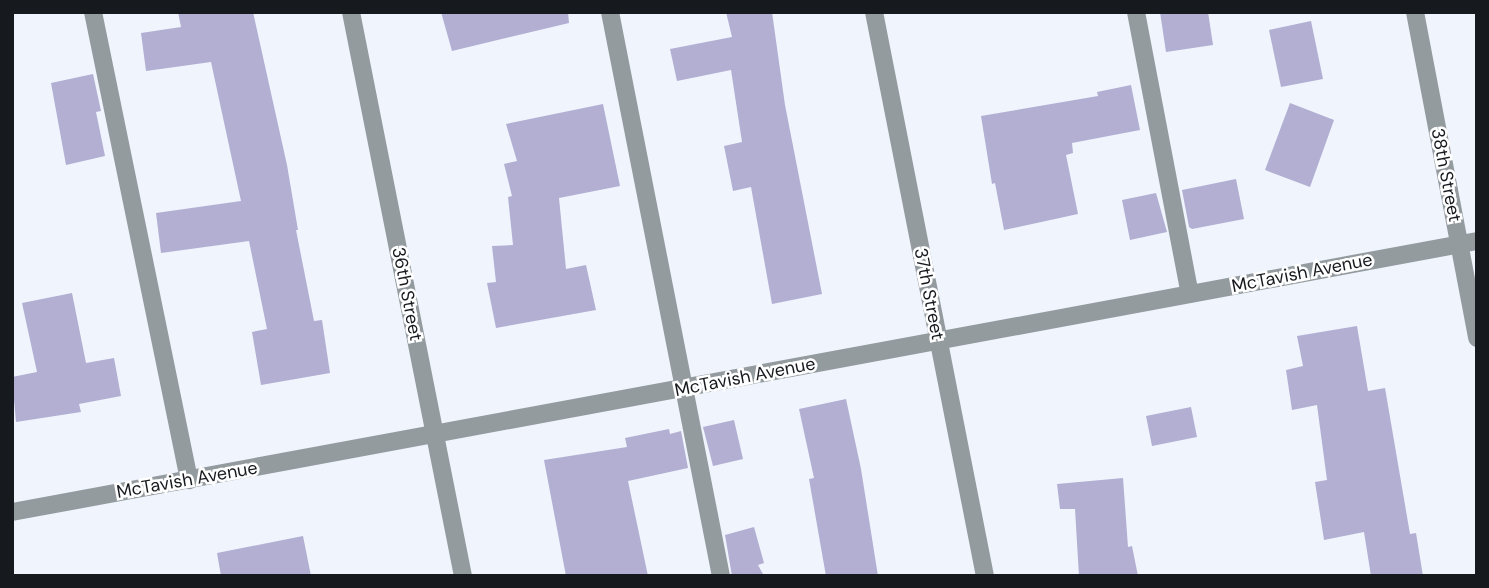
<!DOCTYPE html>
<html>
<head>
<meta charset="utf-8">
<style>
  body { margin:0 }
  #map { position:relative; width:1489px; height:588px; overflow:hidden; background:#eff4fd; font-family:"DM Sans",sans-serif }
  div>[style] { position:absolute }
  .building>* { inset:0; background:#b2afd3 }
  .lane>* { height:18px; margin:-9px; padding:0 9px; transform-origin:9px; border-radius:9px; background:#949b9f }
  .street>* { height:18px; margin:-9px; padding:0 9px; transform-origin:9px; border-radius:9px; background:#949b9f }
  span { translate:-50% -50%; white-space:nowrap; text-align:center; line-height:1.15; -webkit-text-stroke:5px #fff; paint-order:stroke }
  .street-label { font-size:18px; color:#16191e }
  .frame { position:absolute; inset:0; border:14px solid #16191e; pointer-events:none }
</style>
</head>
<body>
<div id="map">
  <div class="building">
    <i style="clip-path:polygon(178px 12px,253px 12px,287px 165px,298px 230px,296px 230px,314px 321px,322px 320px,330px 373px,261px 385px,252px 332px,267px 329px,249px 241px,161px 253px,156px 213px,241px 201px,211px 62px,146px 71px,141px 33px,181px 27px)"></i>
    <i style="clip-path:polygon(441px 12px,568px 12px,569px 23px,452px 51px)"></i>
    <i style="clip-path:polygon(726px 12px,772px 12px,785px 105px,822px 294px,772px 304px,751px 187px,733px 191px,724px 146px,742px 142px,731px 70px,677px 81px,670px 49px,732px 37px)"></i>
    <i style="clip-path:polygon(1160px 12px,1208px 12px,1213px 45px,1166px 52px)"></i>
    <i style="clip-path:polygon(1311px 21px,1323px 79px,1281px 87px,1269px 30px)"></i>
    <i style="clip-path:polygon(93px 74px,101px 111px,96px 112px,105px 156px,66px 165px,51px 83px)"></i>
    <i style="clip-path:polygon(1131px 85px,1140px 130px,1072px 143px,1073px 153px,1066px 155px,1078px 214px,1004px 230px,995px 183px,992px 184px,981px 116px,1098px 96px,1097px 92px)"></i>
    <i style="clip-path:polygon(1290px 103px,1334px 120px,1310px 187px,1265px 170px)"></i>
    <i style="clip-path:polygon(603px 104px,620px 186px,559px 198px,566px 269px,586px 265px,596px 310px,496px 328px,487px 283px,496px 282px,492px 246px,513px 245px,508px 197px,512px 196px,504px 164px,517px 161px,506px 124px)"></i>
    <i style="clip-path:polygon(1236px 179px,1244px 219px,1192px 229px,1189px 227px,1182px 190px)"></i>
    <i style="clip-path:polygon(1156px 193px,1167px 232px,1130px 240px,1122px 200px)"></i>
    <i style="clip-path:polygon(72px 293px,86px 363px,114px 358px,121px 396px,79px 404px,81px 412px,16px 422px,12px 377px,37px 372px,22px 303px)"></i>
    <i style="clip-path:polygon(1357px 326px,1368px 391px,1385px 388px,1410px 534px,1416px 533px,1423px 576px,1371px 576px,1364px 532px,1324px 540px,1315px 482px,1327px 480px,1317px 405px,1292px 410px,1286px 370px,1303px 366px,1297px 336px)"></i>
    <i style="clip-path:polygon(846px 399px,861px 469px,878px 576px,826px 576px,820px 542px,809px 479px,814px 478px,799px 409px)"></i>
    <i style="clip-path:polygon(1191px 407px,1197px 437px,1152px 446px,1146px 416px)"></i>
    <i style="clip-path:polygon(734px 420px,743px 459px,713px 466px,703px 427px)"></i>
    <i style="clip-path:polygon(669px 429px,670px 434px,681px 431px,688px 468px,628px 481px,648px 576px,566px 576px,544px 460px,627px 447px,625px 438px)"></i>
    <i style="clip-path:polygon(1123px 478px,1128px 547px,1132px 546px,1138px 576px,1079px 576px,1075px 509px,1060px 509px,1057px 484px)"></i>
    <i style="clip-path:polygon(754px 527px,764px 563px,758px 565px,764px 576px,732px 576px,725px 535px)"></i>
    <i style="clip-path:polygon(303px 536px,311px 576px,221px 576px,217px 553px)"></i>
  </div>
  <div class="lane">
    <i style="left:93px;top:12px;width:478px;rotate:78.4deg"></i>
    <i style="left:610px;top:12px;width:575px;rotate:78.87deg"></i>
    <i style="left:1136px;top:12px;width:287px;rotate:79.2deg"></i>
  </div>
  <div class="street">
    <i style="left:351px;top:12px;width:575px;rotate:78.77deg"></i>
    <i style="left:874px;top:12px;width:575px;rotate:78.87deg"></i>
    <i style="left:1415px;top:12px;width:332px;rotate:79.2deg"></i>
    <i style="left:12px;top:512px;width:1490px;rotate:-10.48deg"></i>
  </div>
  <div class="street-label">
    <span style="left:1446px;top:175px;rotate:79deg">38th Street</span>
    <span style="left:1302px;top:273px;rotate:-11deg">McTavish Avenue</span>
    <span style="left:407px;top:294px;rotate:79deg">36th Street</span>
    <span style="left:929px;top:294px;rotate:79deg">37th Street</span>
    <span style="left:745px;top:377px;rotate:-11deg">McTavish Avenue</span>
    <span style="left:187px;top:480px;rotate:-10deg">McTavish Avenue</span>
  </div>
  <div class="frame"></div>
</div>
</body>
</html>
